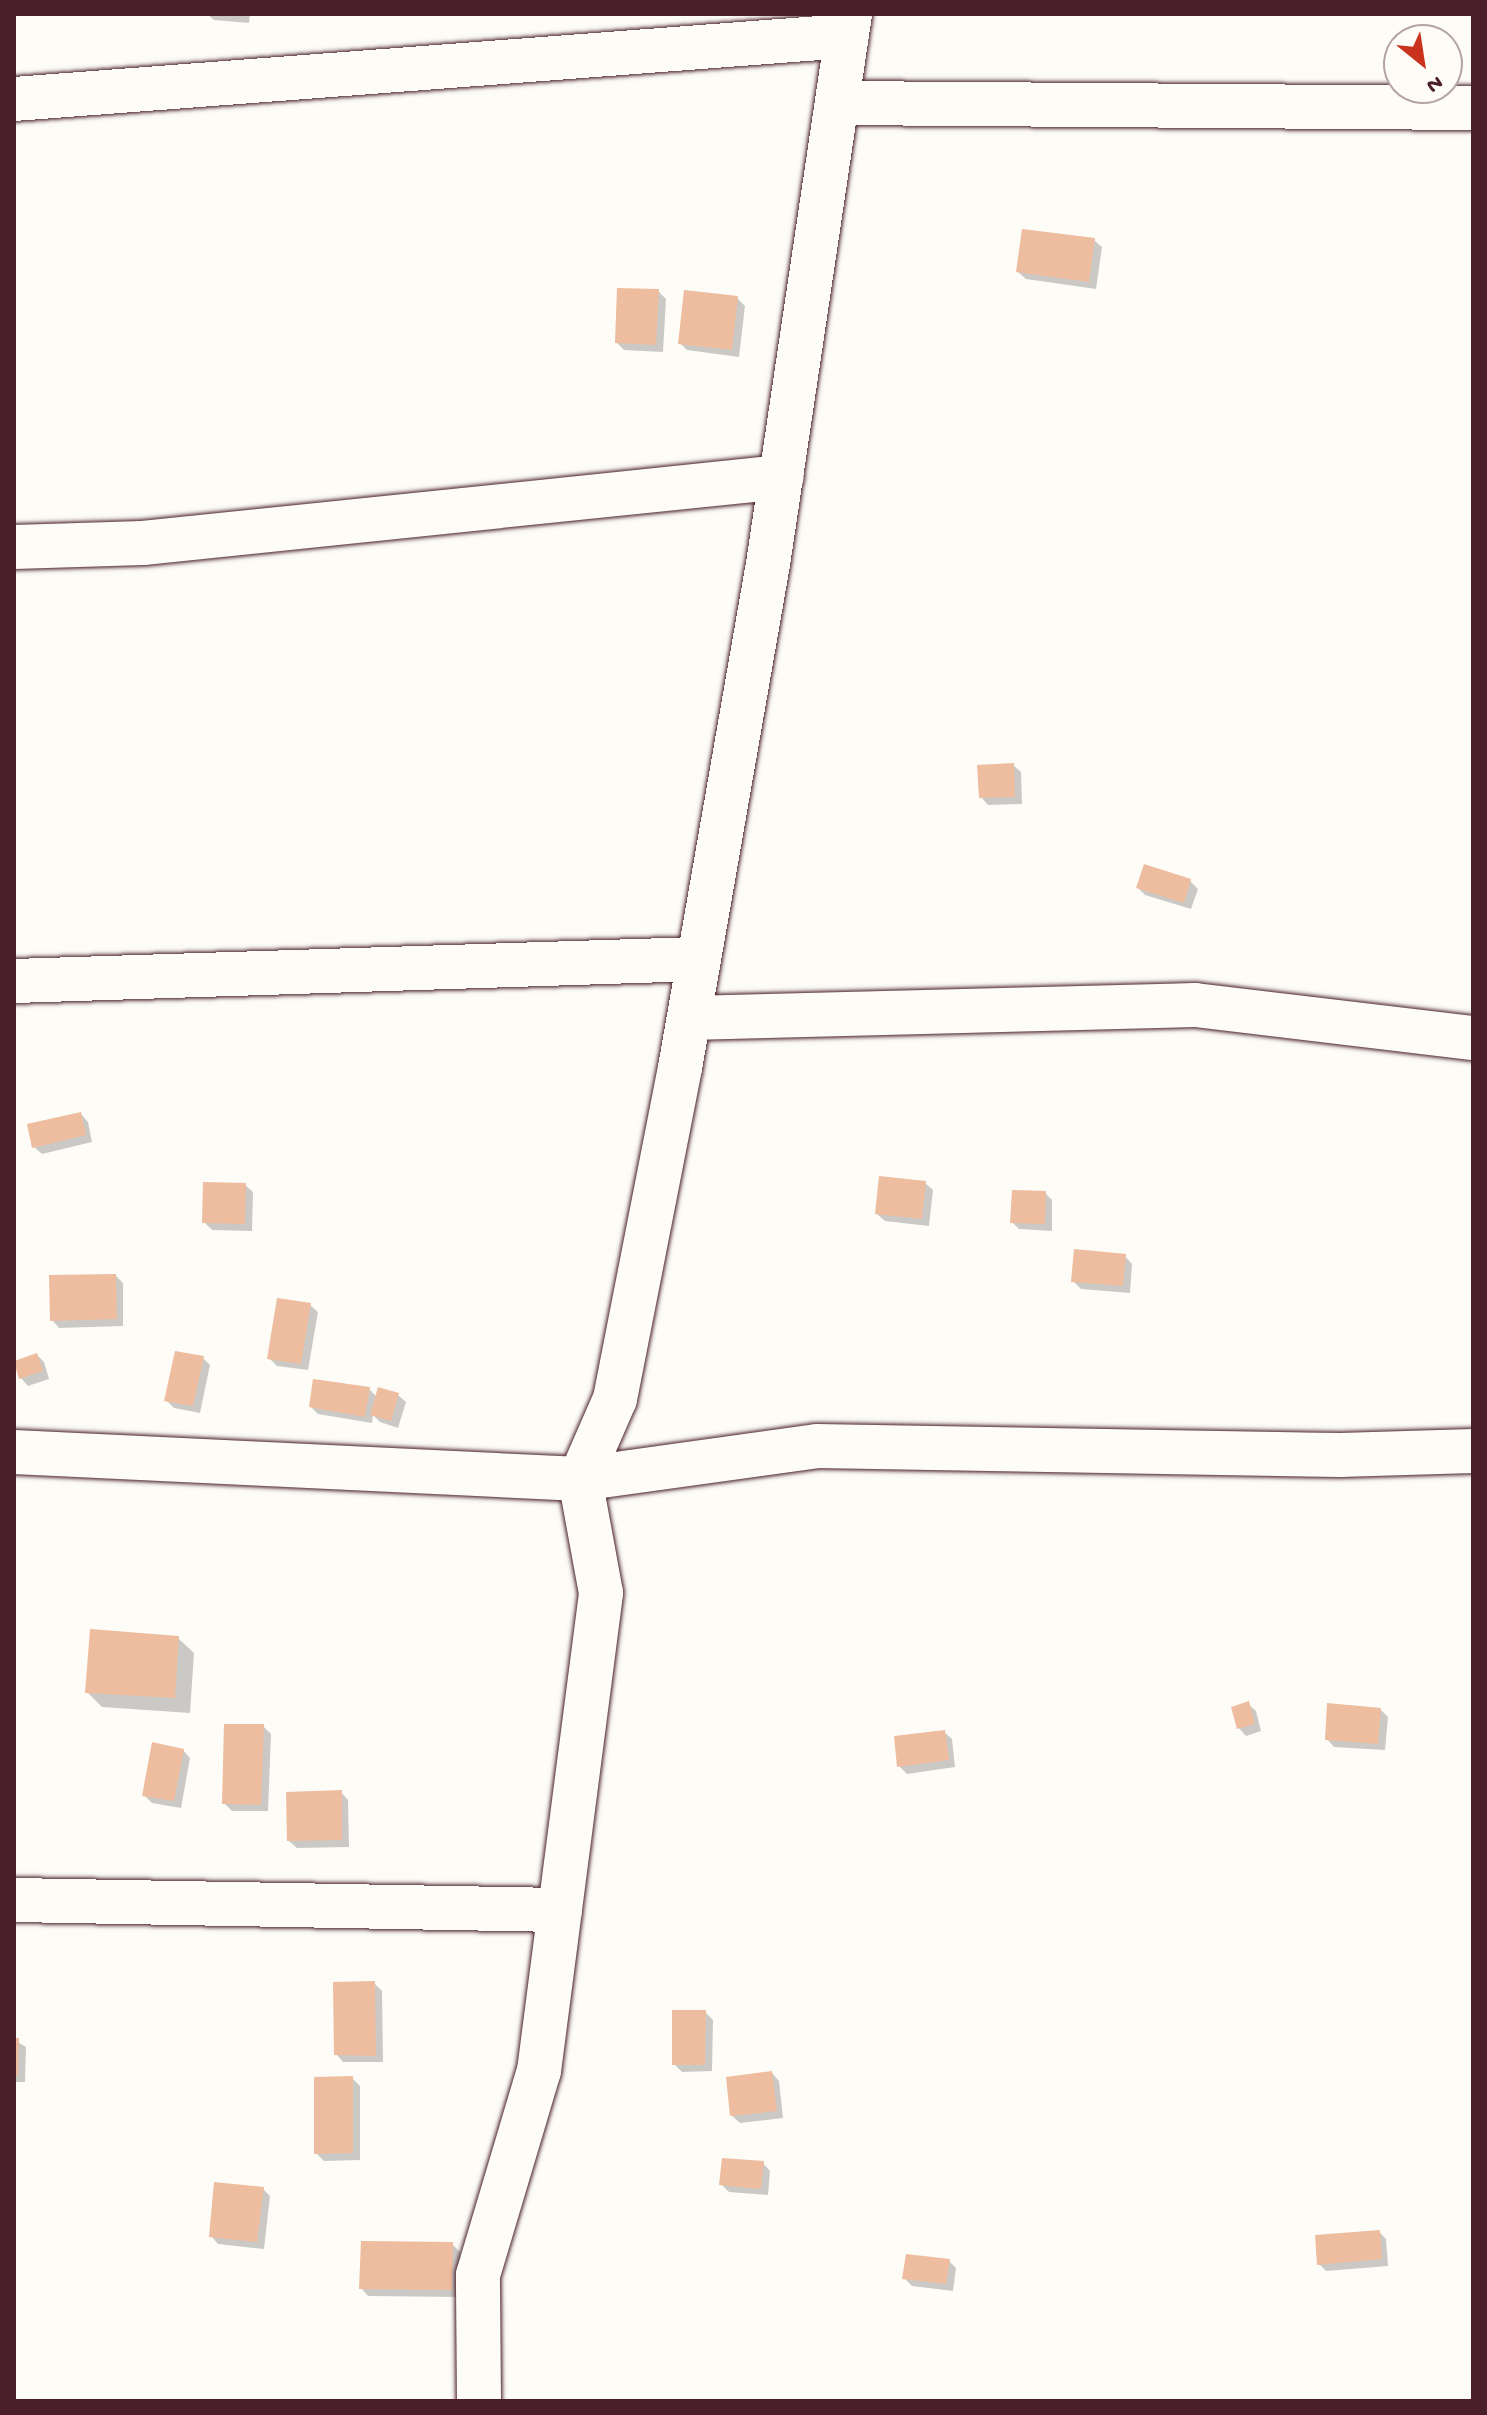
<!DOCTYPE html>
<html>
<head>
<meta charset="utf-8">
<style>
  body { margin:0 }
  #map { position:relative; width:1487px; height:2415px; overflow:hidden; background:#fdfcf7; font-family:"Gochi Hand",sans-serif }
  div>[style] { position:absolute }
  .shadow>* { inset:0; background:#0003 }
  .building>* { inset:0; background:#eebc9e }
  .roads { filter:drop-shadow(0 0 2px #4a1f2b) drop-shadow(0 0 2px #4a1f2b) }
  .minor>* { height:44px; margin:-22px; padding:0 22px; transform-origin:22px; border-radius:22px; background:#fdfcf7 }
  span { translate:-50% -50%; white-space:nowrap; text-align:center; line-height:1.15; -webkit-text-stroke:6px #fdfcf7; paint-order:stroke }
  .frame { position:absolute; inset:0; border:16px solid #4a1f2b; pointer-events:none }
  .north { position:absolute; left:1383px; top:24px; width:80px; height:80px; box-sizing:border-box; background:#fdfcf7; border:2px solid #b5a4a5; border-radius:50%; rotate:150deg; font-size:22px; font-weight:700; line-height:32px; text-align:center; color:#4a1f2b }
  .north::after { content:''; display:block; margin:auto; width:28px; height:36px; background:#c8321e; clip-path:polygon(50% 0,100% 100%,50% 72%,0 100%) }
</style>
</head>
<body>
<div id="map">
  <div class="shadow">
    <i style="clip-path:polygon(207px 14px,250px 14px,249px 23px,214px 20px)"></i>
    <i style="clip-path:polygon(1094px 240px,1102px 247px,1096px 289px,1026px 279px,1018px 272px)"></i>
    <i style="clip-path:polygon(658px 291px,666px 299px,663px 352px,624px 350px,617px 343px)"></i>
    <i style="clip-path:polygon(737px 298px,745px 306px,739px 357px,687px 350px,680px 343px)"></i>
    <i style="clip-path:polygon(1013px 765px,1021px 772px,1022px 804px,988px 805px,981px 797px)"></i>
    <i style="clip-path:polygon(1190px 881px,1198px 889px,1191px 909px,1145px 895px,1138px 888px)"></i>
    <i style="clip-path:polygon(81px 1114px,88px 1122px,92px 1142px,42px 1154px,34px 1147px)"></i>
    <i style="clip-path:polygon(925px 1183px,933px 1190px,929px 1226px,885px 1221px,877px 1214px)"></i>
    <i style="clip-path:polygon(245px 1185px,253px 1192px,252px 1231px,212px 1230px,204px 1222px)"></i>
    <i style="clip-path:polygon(1045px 1193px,1052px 1200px,1052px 1231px,1019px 1229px,1012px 1222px)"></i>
    <i style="clip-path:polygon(1125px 1256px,1132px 1264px,1130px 1293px,1081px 1289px,1073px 1281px)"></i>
    <i style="clip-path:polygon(116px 1276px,123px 1283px,123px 1326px,59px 1328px,52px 1320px)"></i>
    <i style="clip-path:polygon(310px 1305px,318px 1312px,308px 1370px,277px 1366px,269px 1358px)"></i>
    <i style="clip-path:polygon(37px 1355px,44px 1362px,49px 1379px,28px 1386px,21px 1378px)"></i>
    <i style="clip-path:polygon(203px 1358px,210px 1365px,200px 1413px,174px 1408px,166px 1400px)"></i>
    <i style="clip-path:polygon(369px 1389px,377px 1397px,398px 1395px,406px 1402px,398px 1428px,380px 1422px,373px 1415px,372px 1423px,318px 1414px,311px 1407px)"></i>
    <i style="clip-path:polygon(178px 1638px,194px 1653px,190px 1713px,102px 1707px,87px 1692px)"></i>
    <i style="clip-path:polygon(1248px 1704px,1256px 1711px,1261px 1731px,1246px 1736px,1239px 1728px)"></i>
    <i style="clip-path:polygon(1380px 1709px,1388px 1717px,1385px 1750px,1334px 1747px,1327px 1739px)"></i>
    <i style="clip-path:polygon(263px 1726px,271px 1734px,268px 1811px,232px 1811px,224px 1803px)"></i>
    <i style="clip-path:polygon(944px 1732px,952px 1739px,955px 1767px,907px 1774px,899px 1766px)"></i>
    <i style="clip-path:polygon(183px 1750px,190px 1758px,181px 1808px,152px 1803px,144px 1795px)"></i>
    <i style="clip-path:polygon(341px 1792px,348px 1800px,349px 1847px,297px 1848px,289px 1841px)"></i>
    <i style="clip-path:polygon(374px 1983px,382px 1991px,383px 2062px,343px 2062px,336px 2054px)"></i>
    <i style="clip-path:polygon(705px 2012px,713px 2020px,712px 2071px,682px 2072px,674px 2064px)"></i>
    <i style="clip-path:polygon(14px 2040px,26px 2047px,25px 2082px,14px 2082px)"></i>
    <i style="clip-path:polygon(772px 2073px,779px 2081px,783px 2118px,740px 2123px,732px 2116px)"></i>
    <i style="clip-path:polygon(352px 2078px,360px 2086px,360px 2160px,324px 2161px,316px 2153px)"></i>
    <i style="clip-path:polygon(763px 2163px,770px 2171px,768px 2195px,729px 2192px,722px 2185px)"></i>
    <i style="clip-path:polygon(263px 2189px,270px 2196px,264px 2249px,218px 2244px,211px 2236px)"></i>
    <i style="clip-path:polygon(1379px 2232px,1386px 2239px,1388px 2266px,1326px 2271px,1319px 2264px)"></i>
    <i style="clip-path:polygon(452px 2244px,460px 2252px,459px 2297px,368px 2296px,361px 2288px)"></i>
    <i style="clip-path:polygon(949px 2261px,956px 2268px,953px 2291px,912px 2286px,904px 2278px)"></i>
  </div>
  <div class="building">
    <i style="clip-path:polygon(1022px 229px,1095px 238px,1089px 282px,1016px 272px)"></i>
    <i style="clip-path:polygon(617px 288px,659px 289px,656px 345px,615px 343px)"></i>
    <i style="clip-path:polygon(684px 290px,738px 296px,732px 350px,678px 344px)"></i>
    <i style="clip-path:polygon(1014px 763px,1015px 797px,979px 798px,977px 765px)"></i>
    <i style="clip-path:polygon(1144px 864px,1191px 879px,1184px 903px,1136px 888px)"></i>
    <i style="clip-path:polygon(81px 1112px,86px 1135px,32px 1148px,27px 1124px)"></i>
    <i style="clip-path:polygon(879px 1176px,926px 1181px,922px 1219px,875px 1214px)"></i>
    <i style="clip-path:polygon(203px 1182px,246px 1183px,245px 1224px,202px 1223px)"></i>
    <i style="clip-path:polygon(1012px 1190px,1046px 1191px,1045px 1224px,1010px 1223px)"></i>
    <i style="clip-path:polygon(1074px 1249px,1126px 1254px,1123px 1286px,1071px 1282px)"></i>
    <i style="clip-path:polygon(116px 1274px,117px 1319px,50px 1321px,49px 1275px)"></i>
    <i style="clip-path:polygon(277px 1298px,311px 1303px,301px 1364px,267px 1359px)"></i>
    <i style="clip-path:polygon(175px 1351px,204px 1356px,193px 1406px,164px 1401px)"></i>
    <i style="clip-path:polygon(37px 1353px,43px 1371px,19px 1379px,14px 1361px)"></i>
    <i style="clip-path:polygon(313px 1379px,370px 1387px,365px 1417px,309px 1407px)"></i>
    <i style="clip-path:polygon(378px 1387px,399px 1393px,391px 1421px,370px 1415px)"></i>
    <i style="clip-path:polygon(90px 1629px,179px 1636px,175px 1698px,85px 1693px)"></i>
    <i style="clip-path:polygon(1249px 1701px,1255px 1724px,1237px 1729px,1231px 1707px)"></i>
    <i style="clip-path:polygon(1327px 1703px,1381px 1708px,1378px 1744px,1325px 1740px)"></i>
    <i style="clip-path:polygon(224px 1724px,264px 1724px,261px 1805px,222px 1804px)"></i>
    <i style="clip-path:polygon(945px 1730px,949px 1760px,897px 1767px,894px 1736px)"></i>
    <i style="clip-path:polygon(152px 1742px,184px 1749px,174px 1801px,142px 1796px)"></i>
    <i style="clip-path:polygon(342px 1790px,342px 1840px,287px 1841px,286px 1792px)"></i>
    <i style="clip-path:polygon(375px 1981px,376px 2056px,334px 2055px,333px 1982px)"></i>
    <i style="clip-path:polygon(672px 2010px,706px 2010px,705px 2065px,672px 2065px)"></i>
    <i style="clip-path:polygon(14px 2038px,19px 2038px,18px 2076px,14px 2076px)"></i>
    <i style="clip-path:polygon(772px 2071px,777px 2111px,730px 2116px,726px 2077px)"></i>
    <i style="clip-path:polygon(353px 2076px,353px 2153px,314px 2154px,314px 2077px)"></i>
    <i style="clip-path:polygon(722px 2158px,764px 2161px,761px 2189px,719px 2185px)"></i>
    <i style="clip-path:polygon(214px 2182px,264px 2187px,257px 2242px,209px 2237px)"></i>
    <i style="clip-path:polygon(1380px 2230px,1382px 2259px,1317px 2265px,1315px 2235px)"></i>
    <i style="clip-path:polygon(361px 2241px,453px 2242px,452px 2290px,359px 2289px)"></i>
    <i style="clip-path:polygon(906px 2254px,950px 2259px,946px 2284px,902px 2279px)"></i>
  </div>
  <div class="roads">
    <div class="minor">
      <i style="left:14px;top:99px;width:835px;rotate:-4.33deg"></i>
      <i style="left:838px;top:103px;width:635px;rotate:0.45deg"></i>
      <i style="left:14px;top:547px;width:129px;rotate:-1.8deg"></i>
      <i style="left:143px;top:543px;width:642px;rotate:-5.9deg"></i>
      <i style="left:14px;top:981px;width:685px;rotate:-1.84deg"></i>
      <i style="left:689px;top:1018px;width:506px;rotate:-1.47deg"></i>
      <i style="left:1195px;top:1005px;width:280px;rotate:6.8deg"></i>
      <i style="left:14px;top:1452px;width:567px;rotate:2.73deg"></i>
      <i style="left:580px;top:1479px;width:239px;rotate:-7.9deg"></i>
      <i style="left:817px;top:1446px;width:523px;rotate:0.99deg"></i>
      <i style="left:1340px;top:1455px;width:133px;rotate:-1.7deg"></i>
      <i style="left:14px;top:1900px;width:546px;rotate:1.05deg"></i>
      <i style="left:479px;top:2401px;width:126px;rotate:-90.5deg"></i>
      <i style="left:478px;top:2275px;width:213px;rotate:-73.4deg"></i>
      <i style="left:539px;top:2071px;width:482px;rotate:-82.6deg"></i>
      <i style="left:601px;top:1593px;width:116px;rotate:-100.4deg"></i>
      <i style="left:580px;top:1479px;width:87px;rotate:-66.4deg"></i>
      <i style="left:615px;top:1399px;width:337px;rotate:-78.9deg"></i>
      <i style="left:680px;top:1068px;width:512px;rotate:-80.1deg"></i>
      <i style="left:768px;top:564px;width:556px;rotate:-81.52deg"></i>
    </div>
  </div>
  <div class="frame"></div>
  <div class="north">N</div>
</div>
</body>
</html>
